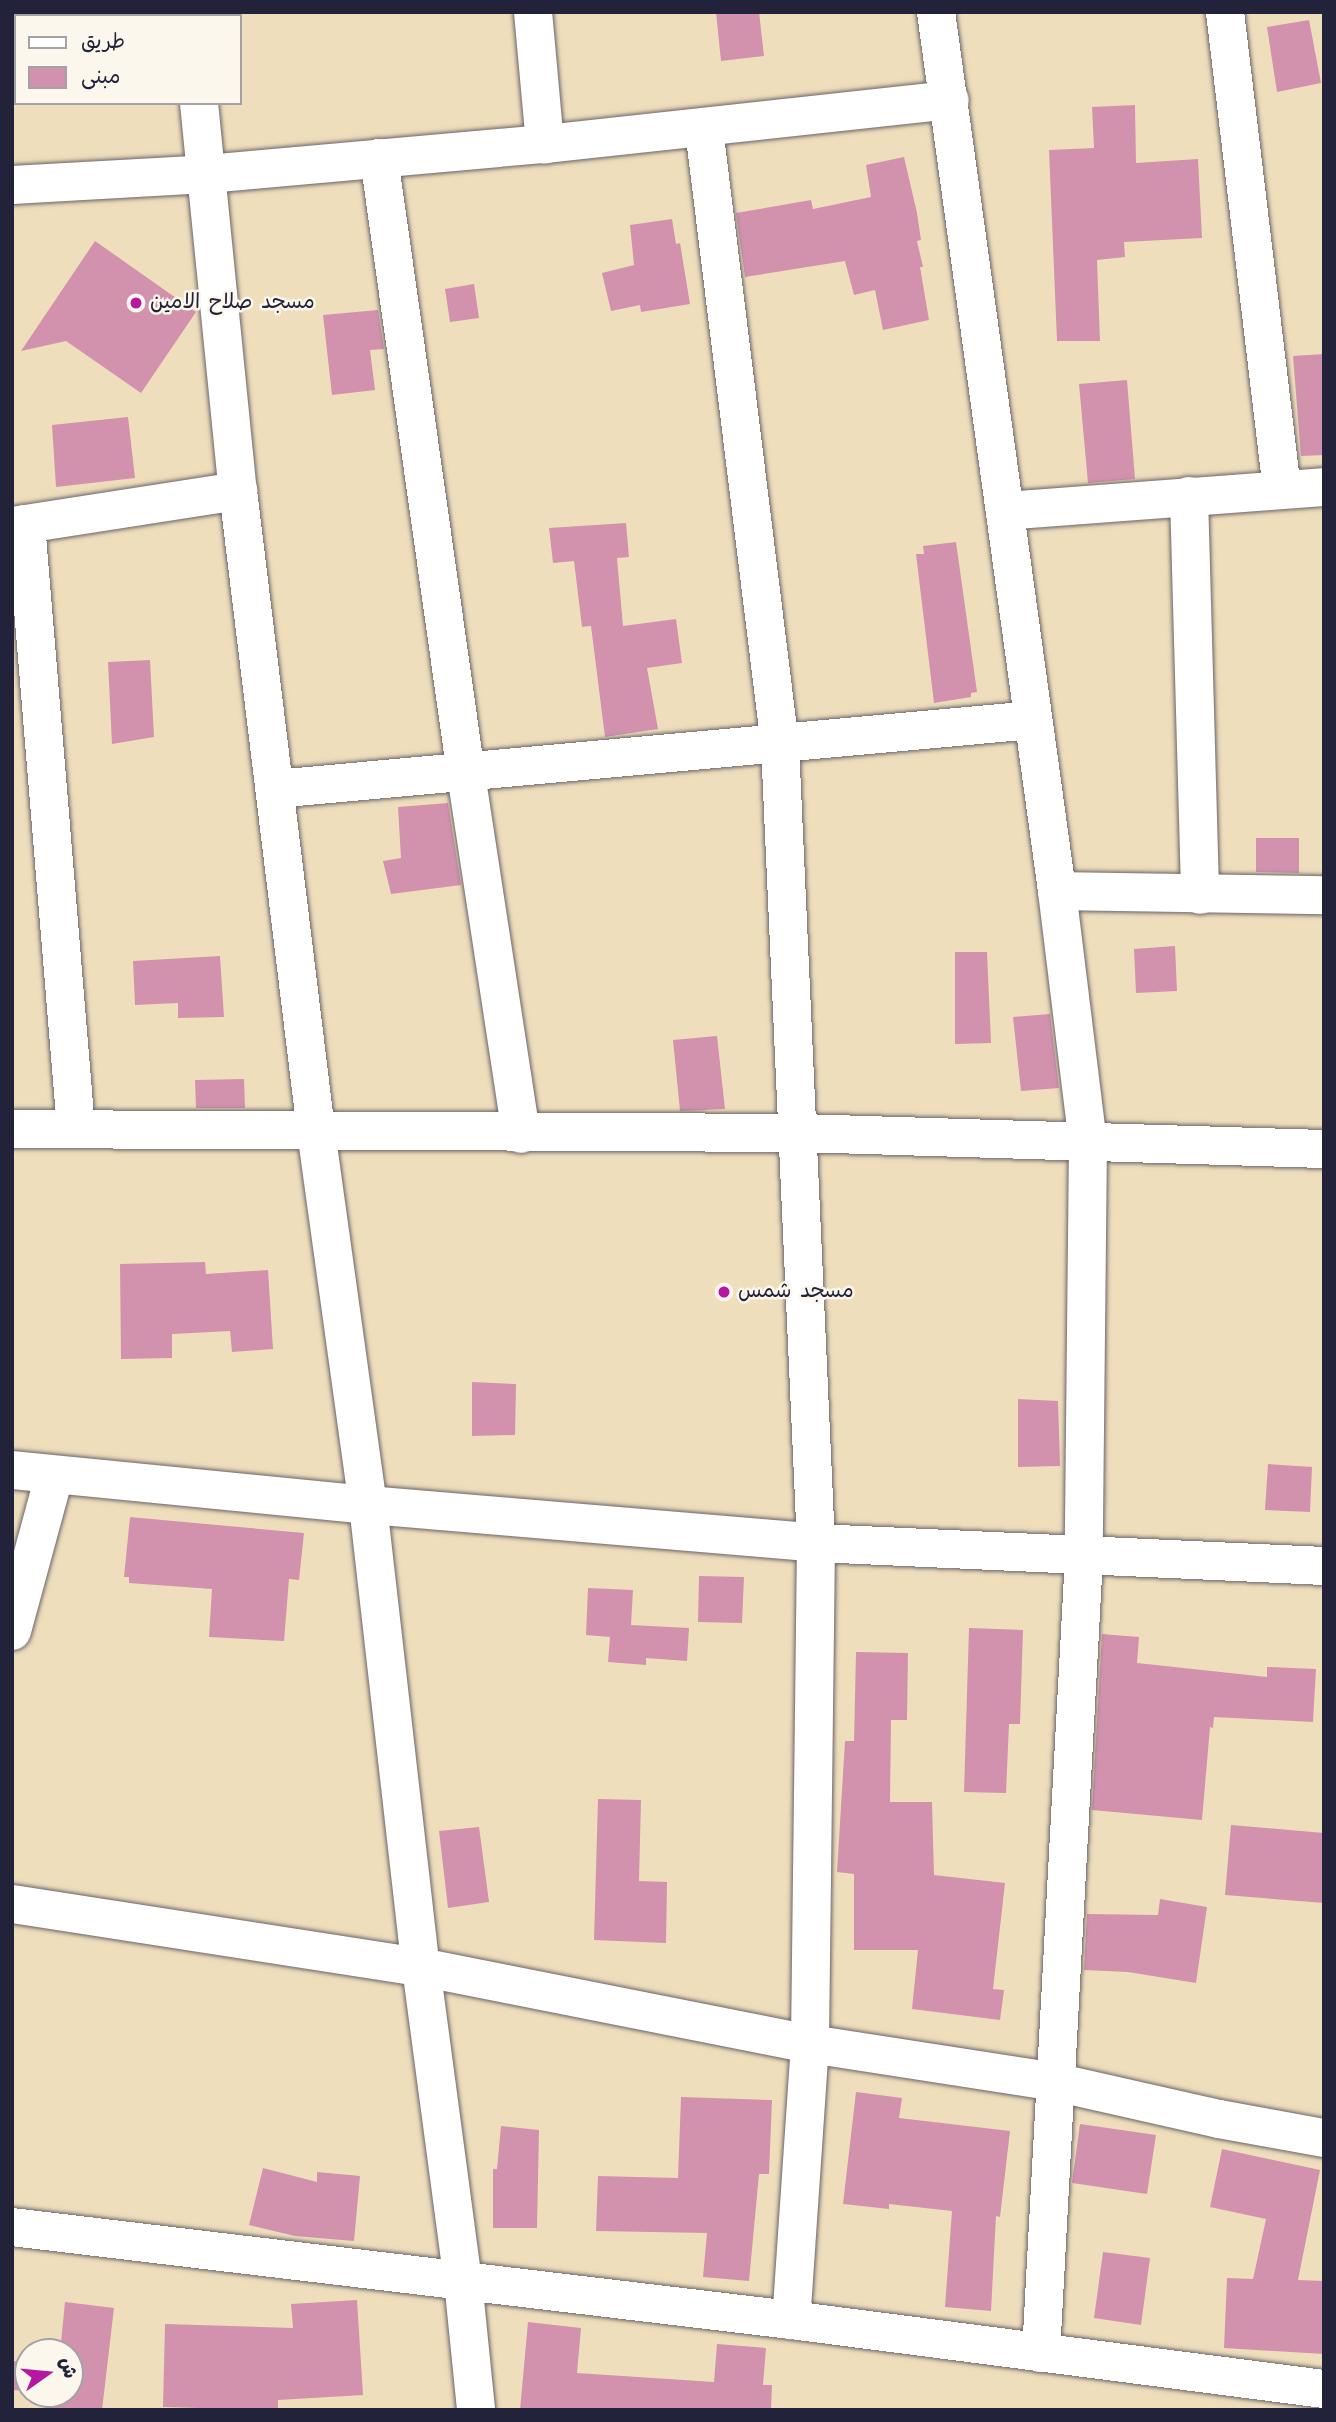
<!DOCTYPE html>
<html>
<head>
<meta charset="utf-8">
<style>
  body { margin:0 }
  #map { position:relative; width:1336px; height:2422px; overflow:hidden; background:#efdebc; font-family:Kalam,"Playpen Sans Arabic",sans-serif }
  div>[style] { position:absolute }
  .building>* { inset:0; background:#d292ae }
  .roads { filter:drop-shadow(0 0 2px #6a6468) drop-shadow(0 0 2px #6a6468) }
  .minor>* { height:38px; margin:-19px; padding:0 19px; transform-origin:19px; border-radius:19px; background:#fff }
  .dots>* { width:19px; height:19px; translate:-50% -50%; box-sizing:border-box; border:4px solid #fbf7ec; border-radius:50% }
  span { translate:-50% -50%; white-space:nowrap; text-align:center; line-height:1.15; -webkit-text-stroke:5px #fbf7ec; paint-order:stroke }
  .poi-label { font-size:21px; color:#22223b }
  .left { translate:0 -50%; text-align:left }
  .frame { position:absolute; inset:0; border:14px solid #22223b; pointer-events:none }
  .legend { position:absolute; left:14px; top:14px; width:228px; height:91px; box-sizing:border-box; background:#fbf7ec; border:2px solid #a4a2a5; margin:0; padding:9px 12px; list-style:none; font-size:21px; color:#22223b }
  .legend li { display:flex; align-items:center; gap:14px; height:35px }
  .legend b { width:35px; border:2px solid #a4a2a5 }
  .north { position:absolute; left:14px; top:2338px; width:70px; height:70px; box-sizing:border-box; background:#fbf7ec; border:2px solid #a4a2a5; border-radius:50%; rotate:75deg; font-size:19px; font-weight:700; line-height:28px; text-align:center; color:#22223b }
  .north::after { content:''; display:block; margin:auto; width:24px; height:32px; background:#b5179e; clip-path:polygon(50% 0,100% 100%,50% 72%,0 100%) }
</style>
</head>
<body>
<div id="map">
  <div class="building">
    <i style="clip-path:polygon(716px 12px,759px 12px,764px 56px,721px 61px)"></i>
    <i style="clip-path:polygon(1309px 20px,1321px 83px,1277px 92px,1267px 27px)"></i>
    <i style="clip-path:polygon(1135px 105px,1136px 163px,1198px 159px,1202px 238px,1124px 242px,1125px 257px,1097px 260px,1100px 341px,1057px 341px,1049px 150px,1094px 148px,1092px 107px)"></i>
    <i style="clip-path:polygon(904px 157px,917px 213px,921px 240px,917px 241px,923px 267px,920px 267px,929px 320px,883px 330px,875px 290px,854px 295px,845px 261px,745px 277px,736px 213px,811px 200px,813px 209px,871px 197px,866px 165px)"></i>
    <i style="clip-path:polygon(672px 219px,676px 244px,680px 243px,690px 304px,641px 312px,640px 305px,611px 311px,602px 273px,634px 265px,630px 225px)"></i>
    <i style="clip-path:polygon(95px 241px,196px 312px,141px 393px,66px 341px,21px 351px)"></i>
    <i style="clip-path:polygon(474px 284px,479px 318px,450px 322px,445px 289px)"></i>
    <i style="clip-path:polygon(378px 310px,384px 349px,370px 350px,375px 390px,332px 395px,323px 315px)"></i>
    <i style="clip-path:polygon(1324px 354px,1324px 455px,1301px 456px,1293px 356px)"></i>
    <i style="clip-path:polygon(1127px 380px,1135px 479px,1088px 483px,1079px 384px)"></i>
    <i style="clip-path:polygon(128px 417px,135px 478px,56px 487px,52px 425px)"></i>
    <i style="clip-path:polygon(626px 523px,629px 557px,617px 558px,623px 626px,676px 619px,682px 663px,647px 668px,658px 729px,605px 737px,591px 626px,582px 627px,574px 561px,553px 563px,549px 528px)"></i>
    <i style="clip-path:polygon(956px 542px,977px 692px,971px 693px,971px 697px,934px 703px,916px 554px,924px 554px,923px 546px)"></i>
    <i style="clip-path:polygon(150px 660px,154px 737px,112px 744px,108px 662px)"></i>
    <i style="clip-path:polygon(448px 803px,461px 885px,391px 894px,383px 861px,401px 858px,398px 807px)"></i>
    <i style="clip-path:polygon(1256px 838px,1299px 838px,1299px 873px,1256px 872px)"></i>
    <i style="clip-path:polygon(1175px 946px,1177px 991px,1136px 993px,1134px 949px)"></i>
    <i style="clip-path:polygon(955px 952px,987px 952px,991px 1043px,955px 1044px)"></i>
    <i style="clip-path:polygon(220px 956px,224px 1017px,178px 1018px,178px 1003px,135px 1005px,133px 961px)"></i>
    <i style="clip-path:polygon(1050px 1014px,1059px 1088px,1021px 1091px,1013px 1017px)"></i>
    <i style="clip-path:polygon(717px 1036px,725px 1109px,680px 1111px,673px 1040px)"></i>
    <i style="clip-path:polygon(244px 1079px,245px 1108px,196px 1108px,195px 1080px)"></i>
    <i style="clip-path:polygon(205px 1262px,206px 1274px,268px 1270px,273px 1349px,232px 1352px,230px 1331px,172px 1334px,172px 1358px,121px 1359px,120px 1264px)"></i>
    <i style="clip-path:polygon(472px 1382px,516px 1384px,515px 1435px,472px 1436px)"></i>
    <i style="clip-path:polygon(1018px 1399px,1058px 1401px,1060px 1466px,1018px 1467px)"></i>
    <i style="clip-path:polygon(1268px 1464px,1312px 1467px,1310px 1512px,1265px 1510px)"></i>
    <i style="clip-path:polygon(130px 1517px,304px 1533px,299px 1580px,289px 1579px,284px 1641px,209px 1637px,212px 1589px,129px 1583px,129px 1577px,124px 1577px)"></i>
    <i style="clip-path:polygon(699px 1576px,744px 1577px,742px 1623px,698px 1622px)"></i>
    <i style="clip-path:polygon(588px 1588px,633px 1590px,631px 1625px,689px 1628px,687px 1661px,646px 1658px,646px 1665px,608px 1662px,610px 1637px,586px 1635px)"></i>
    <i style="clip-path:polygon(969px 1628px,1023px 1630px,1020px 1724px,1009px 1724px,1006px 1793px,964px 1792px)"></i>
    <i style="clip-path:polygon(1102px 1634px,1139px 1637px,1137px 1663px,1267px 1677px,1267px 1667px,1316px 1669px,1313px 1722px,1214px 1717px,1213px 1728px,1210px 1727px,1202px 1820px,1092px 1810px)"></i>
    <i style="clip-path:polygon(856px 1652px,908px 1653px,907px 1720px,891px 1720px,890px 1802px,932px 1802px,934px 1875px,1005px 1883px,993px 1989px,1004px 1990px,1000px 2020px,912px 2009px,918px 1950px,854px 1950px,854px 1874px,837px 1872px,845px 1741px,854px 1741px)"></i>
    <i style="clip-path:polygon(598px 1799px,641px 1800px,639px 1881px,667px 1882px,666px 1943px,594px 1940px)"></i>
    <i style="clip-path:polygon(1231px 1825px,1324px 1833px,1324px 1903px,1225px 1895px)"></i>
    <i style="clip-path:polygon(479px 1827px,489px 1902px,448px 1908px,439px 1831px)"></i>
    <i style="clip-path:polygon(1160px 1899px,1207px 1907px,1196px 1983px,1128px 1972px,1084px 1970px,1087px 1914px,1158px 1915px)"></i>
    <i style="clip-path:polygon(856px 2092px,902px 2098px,899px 2118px,1010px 2131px,1000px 2217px,996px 2216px,991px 2311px,945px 2307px,952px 2211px,889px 2204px,889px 2209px,843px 2204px)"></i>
    <i style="clip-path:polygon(681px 2097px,772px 2100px,769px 2174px,759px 2174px,749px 2281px,703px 2277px,707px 2233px,596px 2231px,598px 2176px,678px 2178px)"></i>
    <i style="clip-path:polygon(1080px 2124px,1156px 2135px,1147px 2194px,1072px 2183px)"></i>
    <i style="clip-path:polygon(501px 2126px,539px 2130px,537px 2228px,493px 2228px,493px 2169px,497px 2169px)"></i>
    <i style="clip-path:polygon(1222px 2149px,1320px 2170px,1298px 2280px,1324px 2281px,1324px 2354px,1224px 2348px,1227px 2278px,1253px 2279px,1266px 2219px,1210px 2207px)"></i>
    <i style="clip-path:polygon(263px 2168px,317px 2182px,317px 2172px,360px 2176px,354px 2241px,295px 2236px,249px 2225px)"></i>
    <i style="clip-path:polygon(1103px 2252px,1150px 2258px,1141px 2325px,1094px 2318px)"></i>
    <i style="clip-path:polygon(357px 2300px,363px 2395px,278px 2400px,278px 2410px,163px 2407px,165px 2324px,293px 2328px,291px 2304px)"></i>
    <i style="clip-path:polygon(65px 2302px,114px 2308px,102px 2410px,47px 2410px,48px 2394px,70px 2394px,70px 2352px,60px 2352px)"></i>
    <i style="clip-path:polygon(528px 2322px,581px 2328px,577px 2373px,714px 2382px,717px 2344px,766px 2348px,763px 2385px,772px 2385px,771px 2410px,520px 2410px)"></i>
    <i style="clip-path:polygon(12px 2361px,28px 2362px,28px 2391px,12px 2390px)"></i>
  </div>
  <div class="roads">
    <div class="minor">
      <i style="left:188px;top:12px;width:4px;rotate:90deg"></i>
      <i style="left:533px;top:12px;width:133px;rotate:84.8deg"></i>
      <i style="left:936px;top:12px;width:887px;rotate:82.16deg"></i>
      <i style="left:1057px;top:891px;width:253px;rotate:83deg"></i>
      <i style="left:1088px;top:1142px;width:415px;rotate:90.6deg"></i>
      <i style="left:1084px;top:1557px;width:797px;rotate:93.09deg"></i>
      <i style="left:1225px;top:12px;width:481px;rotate:83.2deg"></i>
      <i style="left:199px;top:103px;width:390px;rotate:84.3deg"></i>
      <i style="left:238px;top:491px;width:645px;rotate:83.05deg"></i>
      <i style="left:316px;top:1131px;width:378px;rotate:82.1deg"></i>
      <i style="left:368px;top:1505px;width:465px;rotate:83.5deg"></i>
      <i style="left:421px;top:1967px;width:317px;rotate:82.4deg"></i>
      <i style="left:463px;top:2281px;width:130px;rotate:84.2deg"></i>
      <i style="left:704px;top:129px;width:621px;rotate:82.97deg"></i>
      <i style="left:780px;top:745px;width:799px;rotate:87.42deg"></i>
      <i style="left:816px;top:1543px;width:501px;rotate:90.69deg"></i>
      <i style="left:810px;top:2044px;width:277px;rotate:93.9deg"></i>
      <i style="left:379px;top:158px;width:622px;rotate:81.96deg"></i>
      <i style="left:466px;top:774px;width:364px;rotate:81.3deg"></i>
      <i style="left:12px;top:185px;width:195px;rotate:-3.2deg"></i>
      <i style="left:207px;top:174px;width:339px;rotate:-5.1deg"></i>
      <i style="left:545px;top:144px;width:407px;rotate:-6.2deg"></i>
      <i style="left:1189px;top:496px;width:399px;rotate:88.4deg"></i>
      <i style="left:1005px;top:511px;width:320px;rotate:-4.3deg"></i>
      <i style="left:26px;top:524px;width:606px;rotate:85.27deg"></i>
      <i style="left:12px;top:526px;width:229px;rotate:-8.8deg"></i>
      <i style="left:275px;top:789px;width:761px;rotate:-5.2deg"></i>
      <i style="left:1057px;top:891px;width:267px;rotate:0.9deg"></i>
      <i style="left:12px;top:1129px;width:788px;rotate:0.29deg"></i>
      <i style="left:800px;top:1133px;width:524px;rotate:1.75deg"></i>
      <i style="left:12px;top:1470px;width:358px;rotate:5.6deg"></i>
      <i style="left:368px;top:1505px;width:450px;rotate:4.8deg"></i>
      <i style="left:816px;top:1543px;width:509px;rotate:2.59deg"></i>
      <i style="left:12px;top:1631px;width:161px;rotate:-74.8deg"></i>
      <i style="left:12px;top:1904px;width:414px;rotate:8.8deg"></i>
      <i style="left:421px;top:1967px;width:397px;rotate:11.2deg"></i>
      <i style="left:810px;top:2044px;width:248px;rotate:8.8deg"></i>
      <i style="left:1055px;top:2082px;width:168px;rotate:12.7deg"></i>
      <i style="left:1219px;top:2119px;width:107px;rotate:10.3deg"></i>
      <i style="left:12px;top:2227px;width:785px;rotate:6.81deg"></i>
      <i style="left:791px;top:2320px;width:537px;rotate:7.38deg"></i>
    </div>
  </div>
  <div class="dots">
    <i style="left:136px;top:303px;background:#b5179e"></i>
    <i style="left:724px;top:1292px;background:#b5179e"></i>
  </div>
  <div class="poi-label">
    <span class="left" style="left:150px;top:303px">مسجد صلاح الامين</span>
    <span class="left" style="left:738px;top:1292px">مسجد شمس</span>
  </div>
  <div class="frame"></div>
  <ul class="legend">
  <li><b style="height:9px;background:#fff"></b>طريق</li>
  <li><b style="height:19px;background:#d292ae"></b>مبنى</li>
  </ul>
  <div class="north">ش</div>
</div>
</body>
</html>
